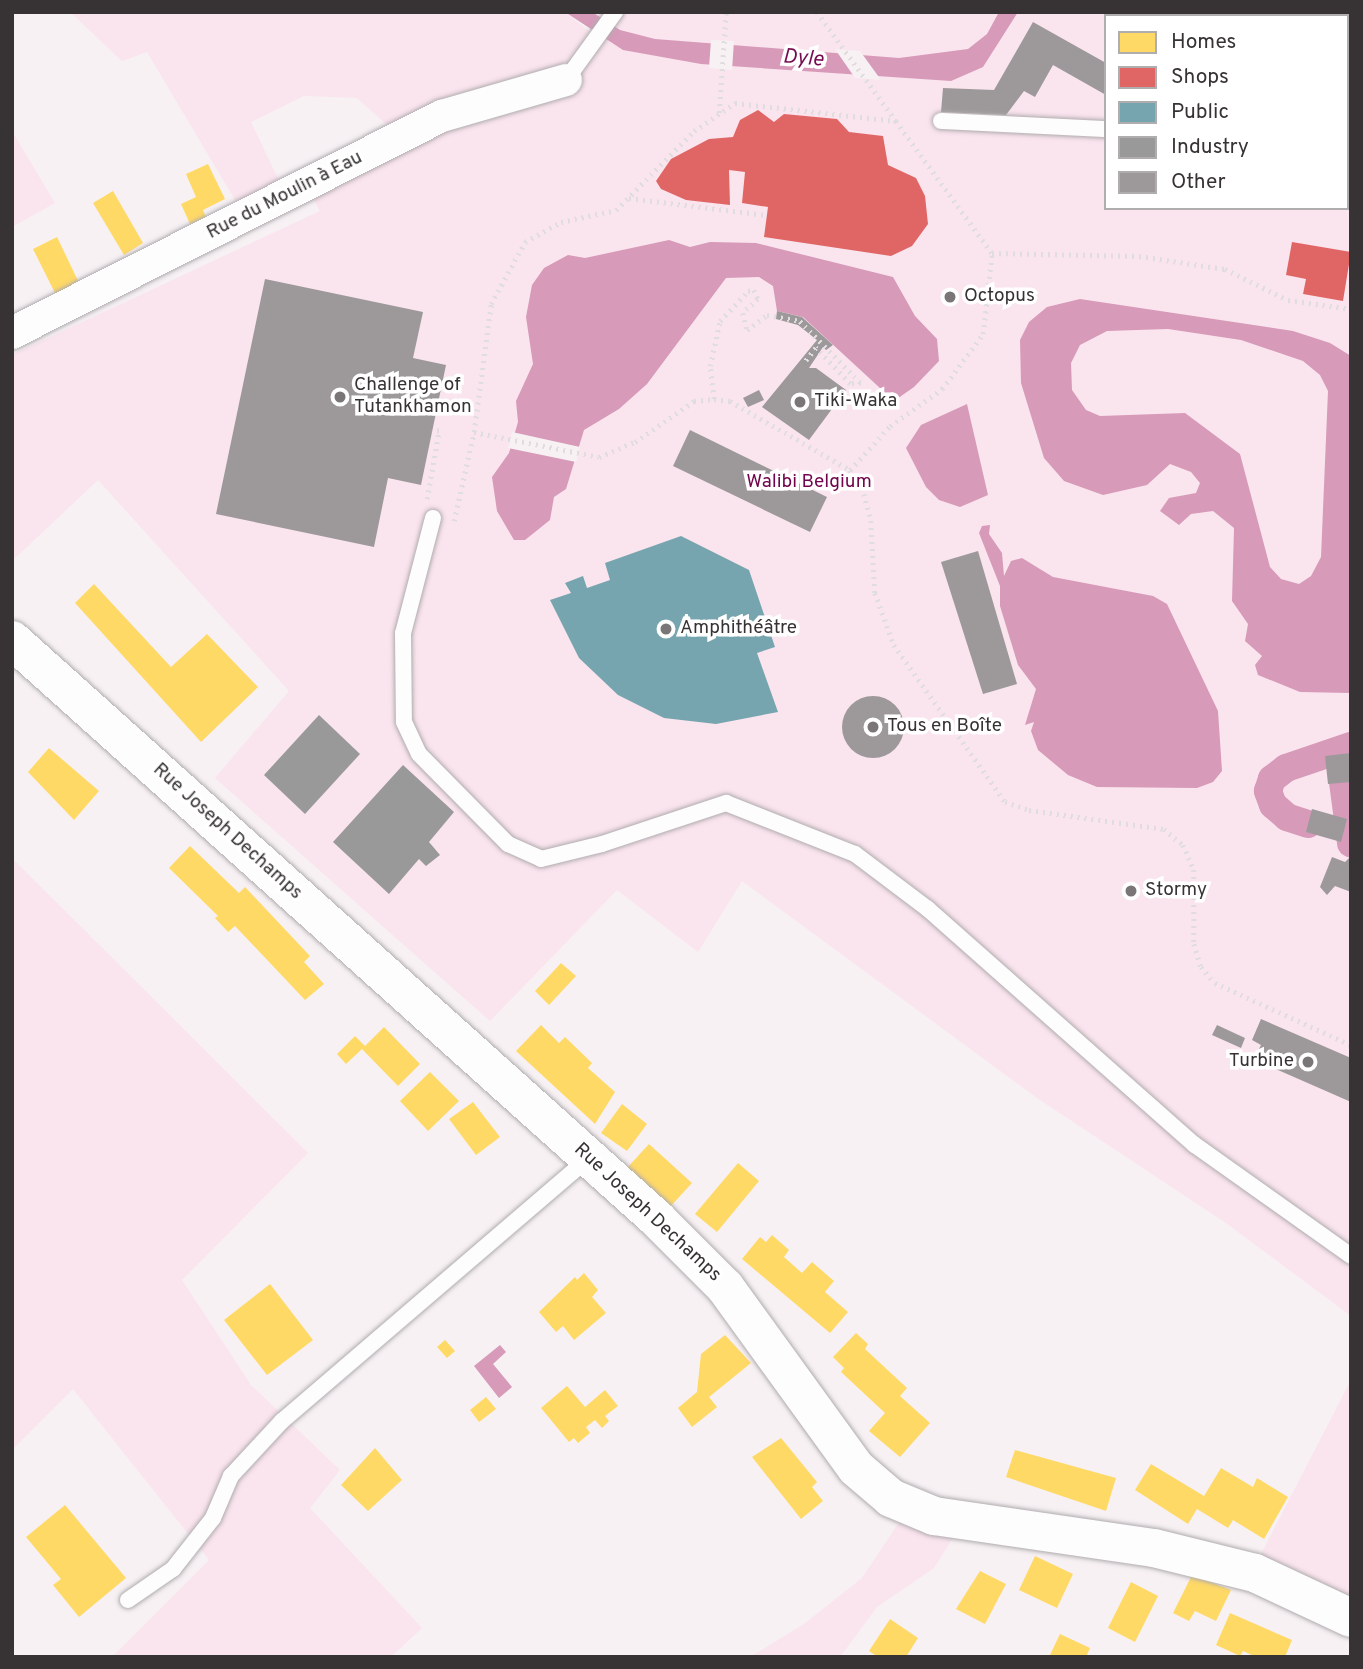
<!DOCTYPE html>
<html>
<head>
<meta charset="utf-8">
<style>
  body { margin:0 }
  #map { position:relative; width:1363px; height:1669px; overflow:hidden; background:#f7f1f4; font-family:Overpass,sans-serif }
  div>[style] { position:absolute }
  .green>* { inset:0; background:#fae4ee }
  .water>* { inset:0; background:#d79ab9 }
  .pier>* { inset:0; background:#f7f1f4 }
  .homes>* { inset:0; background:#ffd966 }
  .shops>* { inset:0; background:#e06666 }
  .public>* { inset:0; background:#76a5af }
  .industry>* { inset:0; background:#999 }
  .canal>* { height:28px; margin:-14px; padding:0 14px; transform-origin:14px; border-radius:14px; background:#d79ab9 }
  .building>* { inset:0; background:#9d999b }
  .round { border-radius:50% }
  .path>* { height:4.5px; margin-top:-2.25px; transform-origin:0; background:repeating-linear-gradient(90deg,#dfddde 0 2px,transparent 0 7px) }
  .roads { filter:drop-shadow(0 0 2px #b0acae) drop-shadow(0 0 2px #b0acae) }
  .service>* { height:16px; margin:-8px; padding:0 8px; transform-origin:8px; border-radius:8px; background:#fefdfd }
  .minor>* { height:32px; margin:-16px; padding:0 16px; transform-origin:16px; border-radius:16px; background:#fefdfd }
  .tertiary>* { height:38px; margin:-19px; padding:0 19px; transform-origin:19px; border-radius:19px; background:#fefdfd }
  .dots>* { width:19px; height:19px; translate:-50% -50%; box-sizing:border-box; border:4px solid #fff; border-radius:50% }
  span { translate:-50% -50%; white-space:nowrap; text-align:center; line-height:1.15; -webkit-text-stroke:7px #fff; paint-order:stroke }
  .street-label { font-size:19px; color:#373335 }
  .poi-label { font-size:19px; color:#373335 }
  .left { translate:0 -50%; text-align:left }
  .right { translate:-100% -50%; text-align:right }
  .park-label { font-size:19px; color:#71044c }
  .water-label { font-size:21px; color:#760c50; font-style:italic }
  .frame { position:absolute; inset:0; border:14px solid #373335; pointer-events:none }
  .legend { position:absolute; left:1104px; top:14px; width:245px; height:196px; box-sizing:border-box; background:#fff; border:2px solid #afadae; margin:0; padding:9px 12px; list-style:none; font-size:21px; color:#373335 }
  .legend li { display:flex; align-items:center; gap:14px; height:35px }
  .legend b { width:35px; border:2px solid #afadae }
</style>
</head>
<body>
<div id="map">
  <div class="green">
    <i style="clip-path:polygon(evenodd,70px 12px,565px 12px,589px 31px,599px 17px,592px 12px,1351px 12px,1351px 1316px,1226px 1223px,1037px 1098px,742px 881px,698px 952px,617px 890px,490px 1021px,215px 778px,289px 691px,98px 480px,12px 561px,12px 355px,320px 211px,312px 197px,397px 144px,387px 125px,357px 98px,304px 96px,251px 122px,281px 185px,241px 210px,147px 52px,122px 61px,70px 12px,1106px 16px,1347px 16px,1347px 208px,1106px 208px,1106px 16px)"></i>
    <i style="clip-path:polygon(12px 131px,55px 203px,12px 227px)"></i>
    <i style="clip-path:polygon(12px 858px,308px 1153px,182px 1280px,251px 1385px,340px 1470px,310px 1508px,422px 1628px,391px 1657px,112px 1657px,209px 1560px,73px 1389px,12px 1450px)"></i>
    <i style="clip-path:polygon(1351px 1380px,1351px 1599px,1260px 1556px)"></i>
    <i style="clip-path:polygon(900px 1521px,954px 1536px,934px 1568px,877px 1607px,840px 1657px,750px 1657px,804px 1624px,862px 1578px)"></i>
  </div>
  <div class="water">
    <i style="clip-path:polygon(565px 12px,592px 12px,620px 30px,655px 39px,899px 58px,968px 49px,987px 34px,999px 12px,1018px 12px,983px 67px,951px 81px,701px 64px,623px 50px)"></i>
    <i style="clip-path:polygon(669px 240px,690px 247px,710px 242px,756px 243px,893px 277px,915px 316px,937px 339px,939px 361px,914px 387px,894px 401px,803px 317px,777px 311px,773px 286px,759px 277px,726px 278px,647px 384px,619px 409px,584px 430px,566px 489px,554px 497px,550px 520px,525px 540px,514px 540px,497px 511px,492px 477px,509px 453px,518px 422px,516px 401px,533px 364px,526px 317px,532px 285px,544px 268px,568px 255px,585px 258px)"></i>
    <i style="clip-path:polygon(evenodd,1080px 299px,1293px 331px,1330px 343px,1351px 356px,1351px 693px,1300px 692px,1258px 675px,1255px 665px,1262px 656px,1245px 641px,1248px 624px,1232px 601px,1234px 528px,1213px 511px,1191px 514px,1179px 525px,1160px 511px,1169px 498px,1196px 493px,1200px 483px,1191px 472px,1170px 464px,1147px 485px,1103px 495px,1064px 481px,1044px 458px,1021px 383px,1020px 340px,1029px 322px,1047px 307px,1080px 299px,1168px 329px,1241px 340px,1303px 361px,1320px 375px,1328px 391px,1321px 557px,1311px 576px,1299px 584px,1281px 579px,1270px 567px,1240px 454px,1185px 413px,1100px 416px,1086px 410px,1072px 390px,1071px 363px,1080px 345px,1107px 331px,1168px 329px)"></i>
    <i style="clip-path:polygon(967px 404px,988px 495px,960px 507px,939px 500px,926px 487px,906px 448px,921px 425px)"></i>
    <i style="clip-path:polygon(990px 525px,989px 534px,1002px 553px,1004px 576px,1011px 561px,1022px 558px,1053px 577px,1153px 596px,1167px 604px,1218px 711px,1222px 771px,1213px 782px,1197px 788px,1097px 787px,1068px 775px,1038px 750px,1031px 731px,1034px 722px,1025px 725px,1036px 689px,1018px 665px,1000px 606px,1000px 586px,979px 533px,982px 526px)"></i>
    <i style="clip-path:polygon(500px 1345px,506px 1352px,493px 1364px,512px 1387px,499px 1398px,474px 1366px)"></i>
  </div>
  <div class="pier">
    <i style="clip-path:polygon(711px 40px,734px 41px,732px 70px,709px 68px)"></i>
    <i style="clip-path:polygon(835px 49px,860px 51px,881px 80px,855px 78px)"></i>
    <i style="clip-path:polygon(512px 432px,580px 447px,576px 462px,508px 448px)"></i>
  </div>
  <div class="homes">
    <i style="clip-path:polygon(208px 164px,225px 199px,203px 210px,206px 217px,190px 224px,181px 204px,196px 197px,186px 174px)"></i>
    <i style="clip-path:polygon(113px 191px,143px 243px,124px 255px,93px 203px)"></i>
    <i style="clip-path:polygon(57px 237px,81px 287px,58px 299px,33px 249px)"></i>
    <i style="clip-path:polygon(94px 584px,171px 667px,207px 634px,258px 687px,201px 742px,75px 603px)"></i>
    <i style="clip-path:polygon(49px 748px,99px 791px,74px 820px,28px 772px)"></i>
    <i style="clip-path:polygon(190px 846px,239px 893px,245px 887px,310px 956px,304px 962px,324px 984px,305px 1000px,235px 926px,228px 932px,215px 918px,218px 916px,169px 868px)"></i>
    <i style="clip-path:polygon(561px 963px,576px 976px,549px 1005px,535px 991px)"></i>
    <i style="clip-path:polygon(541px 1025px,559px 1043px,565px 1037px,592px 1063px,588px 1068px,615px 1092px,595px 1124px,516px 1051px)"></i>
    <i style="clip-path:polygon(384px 1027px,420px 1064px,398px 1086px,362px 1049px,346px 1064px,337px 1054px,355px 1036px,365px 1046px)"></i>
    <i style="clip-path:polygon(430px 1072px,459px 1101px,428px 1131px,400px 1101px)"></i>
    <i style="clip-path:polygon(473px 1102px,500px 1137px,476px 1155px,449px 1119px)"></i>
    <i style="clip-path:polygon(622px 1104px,647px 1124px,627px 1151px,601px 1133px)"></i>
    <i style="clip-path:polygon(649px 1144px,692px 1183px,670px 1207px,627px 1168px)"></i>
    <i style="clip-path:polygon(738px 1163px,759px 1181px,717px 1232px,695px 1214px)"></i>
    <i style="clip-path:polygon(772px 1235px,789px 1250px,784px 1257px,802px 1273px,812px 1262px,834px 1281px,825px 1292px,848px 1312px,830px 1333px,742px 1259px,760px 1237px,766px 1242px)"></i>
    <i style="clip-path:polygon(584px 1273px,598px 1290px,592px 1297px,606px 1313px,574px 1340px,563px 1326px,556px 1332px,539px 1312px,575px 1277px,577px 1280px)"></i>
    <i style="clip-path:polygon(270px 1284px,313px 1340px,267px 1375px,224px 1320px)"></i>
    <i style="clip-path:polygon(856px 1333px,868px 1344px,865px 1349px,907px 1388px,900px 1396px,930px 1423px,900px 1457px,869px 1431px,885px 1413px,841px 1372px,844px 1368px,833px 1357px)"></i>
    <i style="clip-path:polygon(725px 1335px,751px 1363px,709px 1397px,717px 1407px,692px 1427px,678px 1408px,697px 1392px,701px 1354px)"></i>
    <i style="clip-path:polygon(445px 1340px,455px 1351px,447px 1358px,437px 1347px)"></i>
    <i style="clip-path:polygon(567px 1386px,585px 1407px,605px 1390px,618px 1406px,605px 1416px,609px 1421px,602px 1428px,595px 1420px,586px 1427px,590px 1433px,578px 1443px,574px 1438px,569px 1442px,541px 1408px)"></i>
    <i style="clip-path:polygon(486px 1397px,496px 1409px,479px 1422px,470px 1410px)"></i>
    <i style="clip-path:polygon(781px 1438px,817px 1482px,812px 1487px,823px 1501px,801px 1519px,752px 1457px)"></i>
    <i style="clip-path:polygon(375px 1448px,402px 1480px,368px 1511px,341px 1485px)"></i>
    <i style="clip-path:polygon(1015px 1450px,1116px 1478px,1106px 1511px,1006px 1477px)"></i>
    <i style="clip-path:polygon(1151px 1464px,1204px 1496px,1221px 1468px,1253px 1487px,1257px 1478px,1288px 1497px,1264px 1539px,1233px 1520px,1228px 1528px,1197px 1509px,1188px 1524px,1135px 1490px)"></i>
    <i style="clip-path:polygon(65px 1505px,126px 1578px,79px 1617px,53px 1585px,61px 1579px,26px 1537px)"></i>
    <i style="clip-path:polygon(1035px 1556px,1073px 1574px,1057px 1608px,1019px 1590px)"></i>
    <i style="clip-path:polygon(980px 1571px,1006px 1584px,985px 1624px,956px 1609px)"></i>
    <i style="clip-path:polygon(1192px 1575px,1231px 1590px,1216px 1621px,1195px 1611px,1189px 1621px,1173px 1613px)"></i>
    <i style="clip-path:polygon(1131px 1582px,1158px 1596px,1135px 1642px,1108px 1628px)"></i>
    <i style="clip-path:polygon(1230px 1613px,1292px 1640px,1285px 1657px,1256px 1657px,1243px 1651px,1240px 1656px,1216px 1645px)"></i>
    <i style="clip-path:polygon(890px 1619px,918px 1638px,906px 1657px,878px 1657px,869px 1651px)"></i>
    <i style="clip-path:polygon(1060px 1634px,1090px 1648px,1086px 1657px,1049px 1657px)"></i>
  </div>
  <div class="shops">
    <i style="clip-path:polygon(758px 110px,774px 122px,784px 114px,837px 119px,849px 132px,883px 136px,888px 165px,916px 178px,925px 196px,928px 224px,912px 246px,891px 256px,764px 237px,768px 207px,742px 203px,745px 172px,729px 170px,730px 205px,686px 200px,661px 189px,656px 181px,671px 159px,709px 139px,733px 137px,740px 120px)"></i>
    <i style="clip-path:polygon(1292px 242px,1351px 252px,1343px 301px,1303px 294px,1306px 279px,1286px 275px)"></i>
  </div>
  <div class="public">
    <i style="clip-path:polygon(681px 536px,749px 570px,775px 647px,757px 653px,778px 712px,716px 724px,664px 718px,618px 695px,579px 658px,550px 600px,571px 593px,565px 583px,583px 576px,587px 588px,610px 580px,605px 563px)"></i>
  </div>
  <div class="industry">
    <i style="clip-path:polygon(319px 715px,360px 754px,305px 814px,264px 775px)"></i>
    <i style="clip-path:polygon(403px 765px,454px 812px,429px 842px,440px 855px,426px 866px,419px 859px,389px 894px,333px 842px)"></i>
  </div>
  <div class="canal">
    <i style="left:1343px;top:782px;width:62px;rotate:82.5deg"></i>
    <i style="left:1308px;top:824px;width:22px;rotate:-162deg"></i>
    <i style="left:1287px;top:817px;width:18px;rotate:-139deg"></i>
    <i style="left:1273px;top:805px;width:15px;rotate:-110deg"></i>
    <i style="left:1268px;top:791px;width:13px;rotate:-72deg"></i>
    <i style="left:1272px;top:779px;width:18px;rotate:-38deg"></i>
    <i style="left:1286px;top:768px;width:69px;rotate:-18.7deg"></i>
  </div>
  <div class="building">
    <i style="clip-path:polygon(1033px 22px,1106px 63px,1106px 95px,1053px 65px,1035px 97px,1024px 91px,1006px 115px,941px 112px,943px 88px,994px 90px)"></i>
    <i style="clip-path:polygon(265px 279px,423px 312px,413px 358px,446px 365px,421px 485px,388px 478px,374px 547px,216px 514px)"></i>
    <i style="clip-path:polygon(777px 311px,802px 317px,833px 345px,826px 350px,823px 347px,809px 368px,816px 368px,846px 390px,809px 440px,762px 407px,817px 340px,798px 325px,776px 319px)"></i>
    <i style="clip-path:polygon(759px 390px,764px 400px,748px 407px,743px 398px)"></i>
    <i style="clip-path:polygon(690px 430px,827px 497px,810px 532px,673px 466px)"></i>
    <i style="clip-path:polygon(978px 551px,1017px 684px,983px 694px,941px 562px)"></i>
    <i class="round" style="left:842px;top:696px;width:62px;height:62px"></i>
    <i style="clip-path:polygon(1351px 753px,1351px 782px,1328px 784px,1325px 756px)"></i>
    <i style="clip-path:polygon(1312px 809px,1347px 819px,1341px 842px,1306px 832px)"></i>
    <i style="clip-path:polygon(1351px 856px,1351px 892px,1335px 886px,1327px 895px,1320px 887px,1332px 857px,1345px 862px)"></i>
    <i style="clip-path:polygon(1261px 1019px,1351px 1058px,1351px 1102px,1264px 1064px,1267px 1059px,1256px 1055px,1261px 1045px,1252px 1040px)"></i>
    <i style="clip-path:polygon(1217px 1025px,1245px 1038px,1241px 1048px,1212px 1035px)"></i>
  </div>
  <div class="path">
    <i style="left:817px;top:12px;width:135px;rotate:54.1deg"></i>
    <i style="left:719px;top:113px;width:101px;rotate:-86deg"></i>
    <i style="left:629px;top:198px;width:138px;rotate:7.1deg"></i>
    <i style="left:714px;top:399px;width:33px;rotate:-97deg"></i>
    <i style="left:710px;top:366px;width:46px;rotate:-77.5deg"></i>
    <i style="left:720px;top:321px;width:41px;rotate:-47deg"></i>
    <i style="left:748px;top:291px;width:6px;rotate:-9deg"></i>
    <i style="left:754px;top:290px;width:10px;rotate:66deg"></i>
    <i style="left:758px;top:299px;width:21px;rotate:137deg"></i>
    <i style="left:743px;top:313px;width:17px;rotate:77deg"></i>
    <i style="left:747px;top:330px;width:25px;rotate:-37deg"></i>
    <i style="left:767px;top:315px;width:34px;rotate:10deg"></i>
    <i style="left:800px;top:321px;width:87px;rotate:45.5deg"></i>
    <i style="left:861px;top:383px;width:11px;rotate:175deg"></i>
    <i style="left:850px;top:384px;width:50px;rotate:-133.4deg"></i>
    <i style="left:816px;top:348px;width:18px;rotate:128deg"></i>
    <i style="left:474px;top:432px;width:127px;rotate:11.3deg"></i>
    <i style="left:599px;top:457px;width:39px;rotate:-23deg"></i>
    <i style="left:635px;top:442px;width:72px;rotate:-34.8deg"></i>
    <i style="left:694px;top:401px;width:20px;rotate:-6deg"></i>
    <i style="left:714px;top:399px;width:16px;rotate:7deg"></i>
    <i style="left:730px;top:401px;width:138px;rotate:29.9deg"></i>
    <i style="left:850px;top:470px;width:28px;rotate:60deg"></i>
    <i style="left:864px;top:494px;width:28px;rotate:75deg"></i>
    <i style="left:871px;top:521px;width:72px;rotate:86.8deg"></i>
    <i style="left:875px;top:593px;width:55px;rotate:69.9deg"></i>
    <i style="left:894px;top:645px;width:192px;rotate:54.7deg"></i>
    <i style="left:1005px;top:802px;width:25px;rotate:18deg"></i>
    <i style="left:1029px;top:810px;width:136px;rotate:8deg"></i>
    <i style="left:1164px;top:829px;width:25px;rotate:40deg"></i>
    <i style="left:1183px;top:845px;width:27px;rotate:66deg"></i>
    <i style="left:1194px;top:870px;width:74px;rotate:90deg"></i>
    <i style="left:1194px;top:944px;width:24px;rotate:73deg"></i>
    <i style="left:1201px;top:967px;width:21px;rotate:49deg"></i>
    <i style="left:1215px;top:983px;width:149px;rotate:24.5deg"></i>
    <i style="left:850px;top:470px;width:59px;rotate:-47.7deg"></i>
    <i style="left:890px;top:426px;width:64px;rotate:-35.4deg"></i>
    <i style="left:942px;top:389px;width:69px;rotate:-53.3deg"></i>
    <i style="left:983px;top:334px;width:81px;rotate:-83.7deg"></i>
    <i style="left:992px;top:253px;width:147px;rotate:1.2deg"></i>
    <i style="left:1139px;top:256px;width:87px;rotate:8.6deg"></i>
    <i style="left:1225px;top:269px;width:70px;rotate:26.2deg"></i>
    <i style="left:1288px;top:300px;width:64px;rotate:8.1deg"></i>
    <i style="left:427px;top:499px;width:69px;rotate:-80deg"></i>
    <i style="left:439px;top:431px;width:7px;rotate:-172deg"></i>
    <i style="left:454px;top:521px;width:91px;rotate:-77.3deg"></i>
    <i style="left:474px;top:432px;width:129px;rotate:-82.4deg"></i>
    <i style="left:491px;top:304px;width:71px;rotate:-61.3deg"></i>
    <i style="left:525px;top:242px;width:41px;rotate:-29.1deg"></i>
    <i style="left:561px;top:222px;width:56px;rotate:-12.3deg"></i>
    <i style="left:616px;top:210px;width:111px;rotate:-45.4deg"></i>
    <i style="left:694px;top:131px;width:50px;rotate:-34.3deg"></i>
    <i style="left:735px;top:103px;width:162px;rotate:6.4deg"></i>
    <i style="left:896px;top:121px;width:163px;rotate:54deg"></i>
  </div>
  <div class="roads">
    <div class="service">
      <i style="left:1347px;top:62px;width:4px"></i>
      <i style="left:566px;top:80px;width:84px;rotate:-54.2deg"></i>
      <i style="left:941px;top:121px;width:165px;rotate:2.8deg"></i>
      <i style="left:1347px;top:170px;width:4px;rotate:14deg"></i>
      <i style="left:433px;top:518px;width:119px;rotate:104.6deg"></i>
      <i style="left:403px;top:633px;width:89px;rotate:89.4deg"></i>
      <i style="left:404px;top:722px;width:35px;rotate:65deg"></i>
      <i style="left:419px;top:754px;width:127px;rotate:45.3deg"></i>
      <i style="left:508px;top:844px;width:36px;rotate:24deg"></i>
      <i style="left:541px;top:859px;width:63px;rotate:-13.8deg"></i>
      <i style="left:602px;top:844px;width:131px;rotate:-18.3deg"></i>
      <i style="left:726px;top:803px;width:139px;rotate:21.6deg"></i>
      <i style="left:855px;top:854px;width:91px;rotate:37deg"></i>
      <i style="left:928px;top:909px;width:356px;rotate:41.5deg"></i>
      <i style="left:1195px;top:1145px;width:191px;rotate:35.4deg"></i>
      <i style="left:128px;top:1600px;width:55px;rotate:-34.6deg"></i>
      <i style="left:173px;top:1569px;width:65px;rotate:-51.9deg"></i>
      <i style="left:213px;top:1518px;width:46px;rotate:-66.8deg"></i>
      <i style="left:231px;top:1476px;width:75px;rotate:-47.2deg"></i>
      <i style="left:282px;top:1421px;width:404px;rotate:-40.6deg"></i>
    </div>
    <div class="minor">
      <i style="left:12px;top:333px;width:482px;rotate:-26.8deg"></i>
      <i style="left:442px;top:116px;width:129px;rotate:-16.2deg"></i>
    </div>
    <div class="tertiary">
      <i style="left:12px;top:640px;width:867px;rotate:41.91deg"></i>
      <i style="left:657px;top:1219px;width:96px;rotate:45deg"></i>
      <i style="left:725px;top:1287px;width:223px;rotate:54.1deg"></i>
      <i style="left:856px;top:1468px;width:46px;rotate:40.6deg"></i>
      <i style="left:891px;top:1498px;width:47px;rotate:22.7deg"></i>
      <i style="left:934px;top:1516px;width:222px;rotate:8.3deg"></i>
      <i style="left:1154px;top:1548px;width:104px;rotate:13.9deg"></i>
      <i style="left:1255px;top:1573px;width:106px;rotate:25.1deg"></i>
    </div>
  </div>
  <div class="dots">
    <i style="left:950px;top:297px;background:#7a7678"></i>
    <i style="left:340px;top:397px;background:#7a7678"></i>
    <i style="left:800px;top:402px;background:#7a7678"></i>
    <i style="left:666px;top:629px;background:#7a7678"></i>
    <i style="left:873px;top:727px;background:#7a7678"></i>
    <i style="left:1131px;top:891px;background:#7a7678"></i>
    <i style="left:1308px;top:1062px;background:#7a7678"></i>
  </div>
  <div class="street-label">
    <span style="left:285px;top:196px;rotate:-27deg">Rue du Moulin à Eau</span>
    <span style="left:227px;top:832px;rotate:42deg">Rue Joseph Dechamps</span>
    <span style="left:647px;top:1213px;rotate:43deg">Rue Joseph Dechamps</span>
  </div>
  <div class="poi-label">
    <span class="left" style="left:964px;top:297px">Octopus</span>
    <span class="left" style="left:354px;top:397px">Challenge of<br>Tutankhamon</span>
    <span class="left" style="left:814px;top:402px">Tiki-Waka</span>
    <span class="left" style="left:680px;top:629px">Amphithéâtre</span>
    <span class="left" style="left:887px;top:727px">Tous en Boîte</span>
    <span class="left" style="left:1145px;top:891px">Stormy</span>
    <span class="right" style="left:1294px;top:1062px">Turbine</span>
  </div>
  <div class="park-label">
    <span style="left:809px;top:483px">Walibi Belgium</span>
  </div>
  <div class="water-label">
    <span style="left:803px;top:59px;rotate:5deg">Dyle</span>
  </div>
  <div class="frame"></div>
  <ul class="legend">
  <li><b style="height:19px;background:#ffd966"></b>Homes</li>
  <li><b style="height:19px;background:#e06666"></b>Shops</li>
  <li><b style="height:19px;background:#76a5af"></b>Public</li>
  <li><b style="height:19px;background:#999"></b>Industry</li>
  <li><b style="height:19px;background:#9d999b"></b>Other</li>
  </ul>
</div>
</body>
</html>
